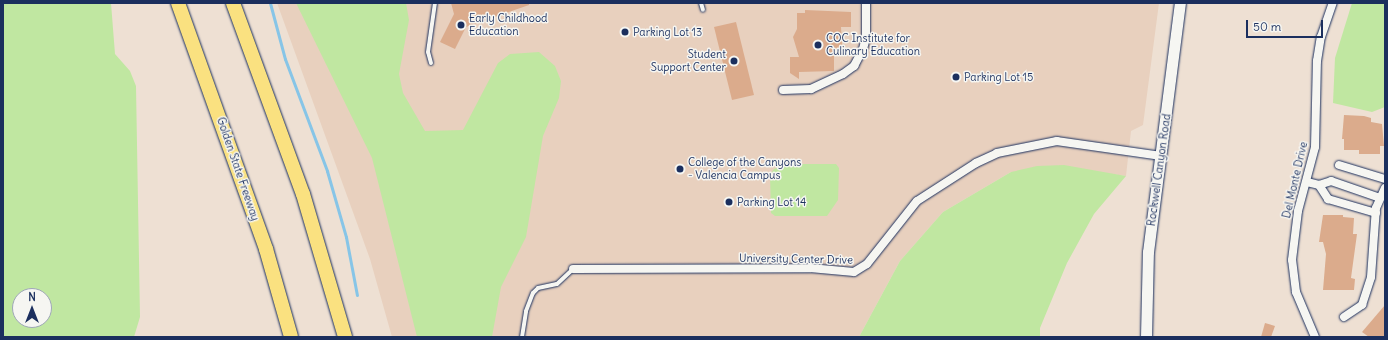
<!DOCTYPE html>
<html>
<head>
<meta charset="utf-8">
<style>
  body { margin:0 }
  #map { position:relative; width:1388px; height:340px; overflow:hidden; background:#eee0d3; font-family:Delius,sans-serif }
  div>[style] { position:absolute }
  .built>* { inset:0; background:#e8d0be }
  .green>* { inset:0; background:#c0e7a1 }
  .stream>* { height:3px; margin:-1.5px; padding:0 1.5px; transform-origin:1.5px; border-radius:1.5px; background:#87c5e7 }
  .building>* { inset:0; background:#dbab8c }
  .roads { filter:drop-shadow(0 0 1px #1b2f5e) drop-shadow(0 0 1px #1b2f5e) }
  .lane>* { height:4px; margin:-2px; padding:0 2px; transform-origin:2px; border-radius:2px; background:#f6f6f2 }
  .street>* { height:8px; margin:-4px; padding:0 4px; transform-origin:4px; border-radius:4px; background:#f6f6f2 }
  .secondary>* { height:11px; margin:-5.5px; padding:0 5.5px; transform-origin:5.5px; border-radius:5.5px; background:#f6f6f2 }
  .highway>* { height:14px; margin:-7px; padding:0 7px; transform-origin:7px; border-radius:7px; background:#fae180 }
  .dots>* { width:11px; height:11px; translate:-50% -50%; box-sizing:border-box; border:2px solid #f6f6f2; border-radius:50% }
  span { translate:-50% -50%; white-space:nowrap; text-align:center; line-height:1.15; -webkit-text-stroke:3px #f6f6f2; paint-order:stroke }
  .poi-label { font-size:11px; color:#1b2f5e }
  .left { translate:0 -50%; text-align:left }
  .right { translate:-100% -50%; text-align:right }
  .street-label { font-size:11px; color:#1b2f5e }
  .frame { position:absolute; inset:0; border:4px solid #1b2f5e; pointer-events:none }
  .north { position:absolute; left:12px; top:288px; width:40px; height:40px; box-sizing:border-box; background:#f6f6f2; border:1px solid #9ea6b7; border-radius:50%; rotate:0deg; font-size:11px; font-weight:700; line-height:16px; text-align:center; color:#1b2f5e }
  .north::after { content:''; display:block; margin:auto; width:14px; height:18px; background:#1b2f5e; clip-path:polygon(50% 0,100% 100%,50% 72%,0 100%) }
  .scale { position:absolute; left:1246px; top:20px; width:77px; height:18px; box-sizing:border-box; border:2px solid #1b2f5e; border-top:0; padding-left:5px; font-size:12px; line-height:14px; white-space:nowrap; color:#1b2f5e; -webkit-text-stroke:3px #f6f6f2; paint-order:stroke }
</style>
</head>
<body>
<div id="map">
  <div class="built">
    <i style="clip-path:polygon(277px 3px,1159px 3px,1143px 125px,1131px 131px,1126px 176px,1096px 172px,1011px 172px,943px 212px,900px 261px,859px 337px,392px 337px,370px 259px)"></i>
  </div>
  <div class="green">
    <i style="clip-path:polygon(evenodd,3px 3px,111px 3px,115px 54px,130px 71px,136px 86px,140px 317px,134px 337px,3px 337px,3px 3px,20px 296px,44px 296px,44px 320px,20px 320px,20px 296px)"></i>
    <i style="clip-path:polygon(296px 3px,406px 3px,409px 20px,399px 74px,403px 93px,425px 131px,463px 130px,498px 63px,510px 54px,539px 52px,555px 66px,561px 81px,559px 98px,543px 136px,526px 237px,501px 287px,492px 337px,417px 337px,372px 158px)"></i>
    <i style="clip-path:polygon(1352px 3px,1385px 3px,1385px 107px,1372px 112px,1333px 103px,1335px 58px)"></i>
    <i style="clip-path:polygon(787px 164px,836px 164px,839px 168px,838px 200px,827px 216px,775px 216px,771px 213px,770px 174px,774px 169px)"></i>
    <i style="clip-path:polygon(1064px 165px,1126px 176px,1094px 214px,1067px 263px,1040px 328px,1040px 337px,859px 337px,900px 261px,943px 212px,1011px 172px,1037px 166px)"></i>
  </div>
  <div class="stream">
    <i style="left:270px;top:3px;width:58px;rotate:75deg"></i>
    <i style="left:285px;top:59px;width:120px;rotate:69.4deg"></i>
    <i style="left:327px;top:171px;width:69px;rotate:73.9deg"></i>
    <i style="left:346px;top:237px;width:59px;rotate:79.3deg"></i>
  </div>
  <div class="building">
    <i style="clip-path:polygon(451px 3px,529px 3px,529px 5px,466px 27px,455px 49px,440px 42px,454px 14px)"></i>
    <i style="clip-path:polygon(805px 10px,851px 12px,851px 27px,841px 27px,842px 45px,839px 55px,834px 55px,834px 71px,799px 72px,799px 79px,790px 73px,790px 57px,799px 57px,793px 37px,797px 29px,797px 13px,805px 13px)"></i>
    <i style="clip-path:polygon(736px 22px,754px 95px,732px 100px,714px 27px)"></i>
    <i style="clip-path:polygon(1344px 115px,1364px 116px,1371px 118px,1371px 122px,1382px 124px,1384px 146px,1380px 146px,1380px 154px,1359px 154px,1359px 150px,1344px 150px,1344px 139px,1342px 139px)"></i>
    <i style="clip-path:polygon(1323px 215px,1343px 215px,1343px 217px,1354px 218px,1353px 234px,1357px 234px,1351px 278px,1355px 279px,1354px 290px,1323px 290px,1326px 254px,1323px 242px,1319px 242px)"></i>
    <i style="clip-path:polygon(1385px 305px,1385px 337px,1369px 337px,1362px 332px)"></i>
    <i style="clip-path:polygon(1265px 323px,1275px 326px,1271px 337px,1261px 337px)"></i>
  </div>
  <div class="roads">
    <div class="lane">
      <i style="left:701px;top:3px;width:7px;rotate:74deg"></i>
      <i style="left:431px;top:63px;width:11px;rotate:-105deg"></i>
      <i style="left:428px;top:52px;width:49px;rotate:-81.9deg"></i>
      <i style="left:522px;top:337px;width:26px;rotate:-81deg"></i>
      <i style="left:526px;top:311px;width:19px;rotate:-69deg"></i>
      <i style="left:533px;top:293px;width:7px;rotate:-45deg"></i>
      <i style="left:538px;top:288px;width:19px;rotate:-12deg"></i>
      <i style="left:557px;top:284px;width:22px;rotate:-43deg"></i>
    </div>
    <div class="street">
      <i style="left:783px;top:90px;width:28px;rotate:-2deg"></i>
      <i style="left:811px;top:89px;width:35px;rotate:-25deg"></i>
      <i style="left:843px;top:74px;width:14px;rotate:-36deg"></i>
      <i style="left:854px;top:66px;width:19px;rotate:-62deg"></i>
      <i style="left:863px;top:49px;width:11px;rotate:-75deg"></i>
      <i style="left:866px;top:38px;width:35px;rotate:-90deg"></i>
      <i style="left:1339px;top:165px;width:48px;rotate:16.9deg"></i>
      <i style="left:1307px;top:182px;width:12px;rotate:14deg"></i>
      <i style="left:1319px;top:185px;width:17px;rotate:57deg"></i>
      <i style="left:1328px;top:199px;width:50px;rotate:16.3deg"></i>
      <i style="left:1319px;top:185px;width:13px;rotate:-18deg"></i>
      <i style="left:1331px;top:181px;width:52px;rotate:19.1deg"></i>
      <i style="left:573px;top:269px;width:237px;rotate:-0.2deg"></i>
      <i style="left:810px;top:268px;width:44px;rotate:5.2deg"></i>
      <i style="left:854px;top:272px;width:15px;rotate:-32deg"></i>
      <i style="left:867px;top:264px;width:80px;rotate:-51.6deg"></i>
      <i style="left:917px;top:201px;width:70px;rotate:-32.8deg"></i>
      <i style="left:976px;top:163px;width:23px;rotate:-25deg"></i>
      <i style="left:997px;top:153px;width:61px;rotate:-11.3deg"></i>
      <i style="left:1057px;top:141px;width:105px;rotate:8.2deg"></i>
      <i style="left:1344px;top:317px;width:22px;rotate:-34deg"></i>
      <i style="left:1362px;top:305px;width:29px;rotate:-72deg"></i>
      <i style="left:1371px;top:277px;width:69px;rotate:-85.9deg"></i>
      <i style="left:1376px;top:208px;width:22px;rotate:-66deg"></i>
      <i style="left:1315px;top:337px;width:49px;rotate:-112.9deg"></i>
      <i style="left:1296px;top:292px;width:32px;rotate:-97deg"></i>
      <i style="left:1292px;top:260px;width:49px;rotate:-83deg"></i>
      <i style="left:1298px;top:211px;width:66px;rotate:-75.1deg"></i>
      <i style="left:1315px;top:147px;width:86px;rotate:-88.7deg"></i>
      <i style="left:1317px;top:61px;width:24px;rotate:-81deg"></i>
      <i style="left:1321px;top:37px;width:36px;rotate:-71deg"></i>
    </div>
    <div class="secondary">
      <i style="left:1146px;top:337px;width:85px;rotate:-88.7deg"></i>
      <i style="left:1148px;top:252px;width:251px;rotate:-82.7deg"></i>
    </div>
    <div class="highway">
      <i style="left:178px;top:3px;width:261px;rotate:70.3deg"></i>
      <i style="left:266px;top:249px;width:91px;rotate:74.1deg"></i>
      <i style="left:233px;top:3px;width:203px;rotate:69.9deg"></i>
      <i style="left:303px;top:194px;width:149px;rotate:73.6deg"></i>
    </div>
  </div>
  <div class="dots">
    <i style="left:461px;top:25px;background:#1b2f5e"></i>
    <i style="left:625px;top:32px;background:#1b2f5e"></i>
    <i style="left:818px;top:45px;background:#1b2f5e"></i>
    <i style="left:734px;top:61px;background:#1b2f5e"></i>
    <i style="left:956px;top:77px;background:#1b2f5e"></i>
    <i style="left:680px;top:169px;background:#1b2f5e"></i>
    <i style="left:729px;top:202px;background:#1b2f5e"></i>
  </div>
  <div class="poi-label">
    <span class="left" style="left:469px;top:25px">Early Childhood<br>Education</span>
    <span class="left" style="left:633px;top:32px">Parking Lot 13</span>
    <span class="left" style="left:826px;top:45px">COC Institute for<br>Culinary Education</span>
    <span class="right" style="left:726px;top:61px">Student<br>Support Center</span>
    <span class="left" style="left:964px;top:77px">Parking Lot 15</span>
    <span class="left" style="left:688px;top:169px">College of the Canyons<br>- Valencia Campus</span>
    <span class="left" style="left:737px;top:202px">Parking Lot 14</span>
  </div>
  <div class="street-label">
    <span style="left:238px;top:169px;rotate:71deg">Golden State Freeway</span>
    <span style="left:1159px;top:170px;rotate:-82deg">Rockwell Canyon Road</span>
    <span style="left:1295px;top:180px;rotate:-77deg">Del Monte Drive</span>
    <span style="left:796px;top:259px;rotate:1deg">University Center Drive</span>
  </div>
  <div class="frame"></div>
  <div class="north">N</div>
  <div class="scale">50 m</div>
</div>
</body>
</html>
